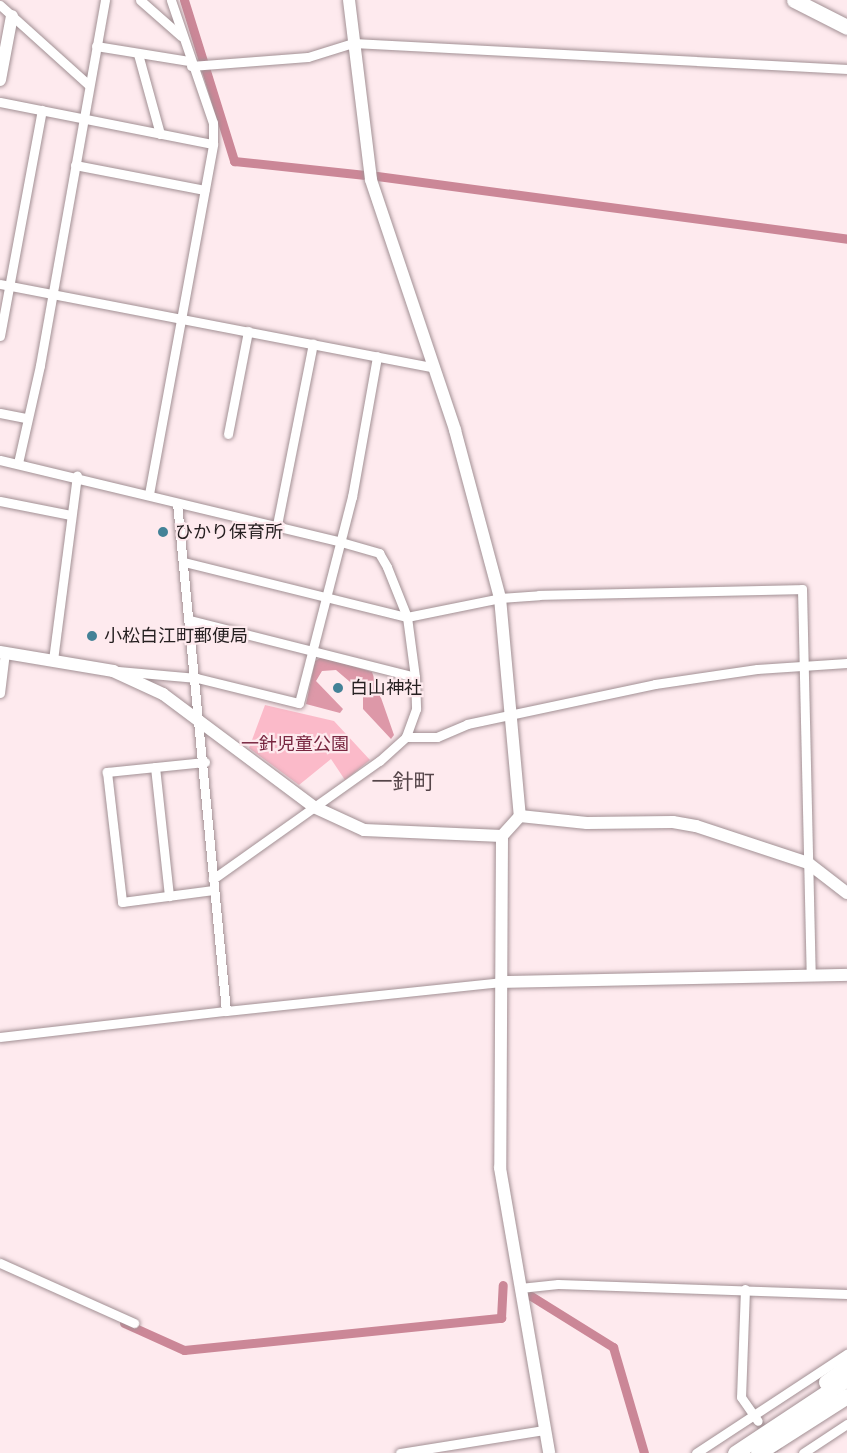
<!DOCTYPE html>
<html>
<head>
<meta charset="utf-8">
<style>
  body { margin:0 }
  #map { position:relative; width:847px; height:1453px; overflow:hidden; background:#feeaee; font-family:Raleway,"Noto Sans JP",sans-serif }
  div>[style] { position:absolute }
  .green>* { inset:0; background:#fbbac9 }
  .forest>* { inset:0; background:#dd98a8 }
  .canal>* { height:9px; margin:-4.5px; padding:0 4.5px; transform-origin:4.5px; border-radius:4.5px; background:#cb8797 }
  .minor-tunnel>* { height:9px; margin-top:-4.5px; transform-origin:0; background:repeating-linear-gradient(90deg,#d3c2c5 0 9px,transparent 0 13.5px) }
  .roads { filter:drop-shadow(0 0 2px #a29094) drop-shadow(0 0 2px #a29094) }
  .minor>* { height:9px; margin:-4.5px; padding:0 4.5px; transform-origin:4.5px; border-radius:4.5px; background:#fff }
  .tertiary>* { height:12px; margin:-6px; padding:0 6px; transform-origin:6px; border-radius:6px; background:#fff }
  .trunk>* { height:15px; margin:-7.5px; padding:0 7.5px; transform-origin:7.5px; border-radius:7.5px; background:#fff }
  .dots>* { width:16px; height:16px; translate:-50% -50%; box-sizing:border-box; border:3px solid #feeaee; border-radius:50% }
  span { translate:-50% -50%; white-space:nowrap; text-align:center; line-height:1.15; -webkit-text-stroke:4.5px #feeaee; paint-order:stroke }
  .poi-label { font-size:18px; color:#262021 }
  .left { translate:0 -50%; text-align:left }
  .park-label { font-size:18px; color:#782741 }
  .quarter-label { font-size:21px; color:#554549 }
</style>
</head>
<body>
<div id="map">
  <div class="green">
    <i style="clip-path:polygon(265px 705px,334px 721px,370px 760px,345px 780px,331px 759px,299px 785px,249px 748px)"></i>
  </div>
  <div class="forest">
    <i style="clip-path:polygon(322px 657px,372px 672px,394px 735px,391px 739px,363px 709px,363px 693px,336px 670px,322px 671px,316px 681px,343px 709px,340px 713px,306px 704px,315px 661px)"></i>
  </div>
  <div class="canal">
    <i style="left:184px;top:0;width:169px;rotate:72.7deg"></i>
    <i style="left:234px;top:161px;width:132px;rotate:6.1deg"></i>
    <i style="left:377px;top:176px;width:474px;rotate:7.6deg"></i>
    <i style="left:531px;top:1296px;width:97px;rotate:31.9deg"></i>
    <i style="left:613px;top:1347px;width:110px;rotate:73.7deg"></i>
    <i style="left:124px;top:1323px;width:66px;rotate:24.2deg"></i>
    <i style="left:184px;top:1350px;width:319px;rotate:-5.8deg"></i>
    <i style="left:501px;top:1318px;width:33px;rotate:-87deg"></i>
  </div>
  <div class="minor-tunnel">
    <i style="left:758px;top:1421px;width:39px;rotate:55deg"></i>
  </div>
  <div class="roads">
    <div class="minor">
      <i style="left:140px;top:0;width:55px;rotate:41.3deg"></i>
      <i style="left:0;top:5px;width:120px;rotate:42deg"></i>
      <i style="left:96px;top:46px;width:94px;rotate:9.2deg"></i>
      <i style="left:138px;top:54px;width:83px;rotate:74.6deg"></i>
      <i style="left:191px;top:66px;width:117px;rotate:-4.4deg"></i>
      <i style="left:308px;top:57px;width:47px;rotate:-17.3deg"></i>
      <i style="left:353px;top:43px;width:495px;rotate:3deg"></i>
      <i style="left:0;top:102px;width:217px;rotate:11.2deg"></i>
      <i style="left:75px;top:165px;width:132px;rotate:10.9deg"></i>
      <i style="left:0;top:284px;width:441px;rotate:10.9deg"></i>
      <i style="left:0;top:336px;width:230px;rotate:-79.5deg"></i>
      <i style="left:0;top:413px;width:26px;rotate:11deg"></i>
      <i style="left:228px;top:434px;width:105px;rotate:-79deg"></i>
      <i style="left:0;top:460px;width:351px;rotate:13.5deg"></i>
      <i style="left:341px;top:542px;width:40px;rotate:16deg"></i>
      <i style="left:379px;top:553px;width:16px;rotate:60deg"></i>
      <i style="left:387px;top:567px;width:54px;rotate:68.2deg"></i>
      <i style="left:407px;top:617px;width:61px;rotate:82.4deg"></i>
      <i style="left:415px;top:677px;width:32px;rotate:88deg"></i>
      <i style="left:416px;top:709px;width:30px;rotate:110deg"></i>
      <i style="left:406px;top:737px;width:36px;rotate:138deg"></i>
      <i style="left:379px;top:761px;width:204px;rotate:144.6deg"></i>
      <i style="left:18px;top:463px;width:100px;rotate:-77.3deg"></i>
      <i style="left:40px;top:365px;width:371px;rotate:-79.9deg"></i>
      <i style="left:149px;top:494px;width:356px;rotate:-79.6deg"></i>
      <i style="left:213px;top:144px;width:21px;rotate:-90deg"></i>
      <i style="left:213px;top:123px;width:130px;rotate:-108.9deg"></i>
      <i style="left:0;top:501px;width:72px;rotate:11.2deg"></i>
      <i style="left:177px;top:503px;width:510px;rotate:84.49deg"></i>
      <i style="left:226px;top:1011px;width:279px;rotate:-6deg"></i>
      <i style="left:277px;top:525px;width:185px;rotate:-78.8deg"></i>
      <i style="left:184px;top:562px;width:230px;rotate:13.9deg"></i>
      <i style="left:407px;top:617px;width:95px;rotate:-11.5deg"></i>
      <i style="left:500px;top:598px;width:39px;rotate:-4deg"></i>
      <i style="left:539px;top:595px;width:263px;rotate:-1.3deg"></i>
      <i style="left:802px;top:589px;width:387px;rotate:88.7deg"></i>
      <i style="left:190px;top:620px;width:232px;rotate:14.2deg"></i>
      <i style="left:53px;top:660px;width:186px;rotate:-82.6deg"></i>
      <i style="left:118px;top:671px;width:79px;rotate:5.1deg"></i>
      <i style="left:197px;top:678px;width:105px;rotate:13.8deg"></i>
      <i style="left:299px;top:703px;width:213px;rotate:-75.6deg"></i>
      <i style="left:352px;top:497px;width:143px;rotate:-79.9deg"></i>
      <i style="left:0;top:693px;width:41px;rotate:-83deg"></i>
      <i style="left:406px;top:737px;width:31px"></i>
      <i style="left:437px;top:737px;width:33px;rotate:-23deg"></i>
      <i style="left:467px;top:724px;width:192px;rotate:-12deg"></i>
      <i style="left:655px;top:684px;width:103px;rotate:-8.4deg"></i>
      <i style="left:757px;top:669px;width:90px;rotate:-3.8deg"></i>
      <i style="left:205px;top:762px;width:99px;rotate:174.2deg"></i>
      <i style="left:107px;top:772px;width:131px;rotate:83.4deg"></i>
      <i style="left:122px;top:902px;width:92px;rotate:-7.5deg"></i>
      <i style="left:155px;top:767px;width:130px;rotate:83.8deg"></i>
      <i style="left:0;top:1037px;width:227px;rotate:-6.6deg"></i>
      <i style="left:0;top:1263px;width:147px;rotate:24.1deg"></i>
      <i style="left:520px;top:1288px;width:38px;rotate:-6deg"></i>
      <i style="left:558px;top:1284px;width:289px;rotate:2deg"></i>
      <i style="left:745px;top:1289px;width:108px;rotate:92.1deg"></i>
      <i style="left:741px;top:1397px;width:29px;rotate:55deg"></i>
      <i style="left:400px;top:1453px;width:146px;rotate:-9.1deg"></i>
      <i style="left:696px;top:1453px;width:181px;rotate:-33.3deg"></i>
      <i style="left:803px;top:1453px;width:53px;rotate:-33.4deg"></i>
    </div>
    <div class="tertiary">
      <i style="left:349px;top:0;width:181px;rotate:83deg"></i>
      <i style="left:371px;top:180px;width:264px;rotate:71.4deg"></i>
      <i style="left:455px;top:430px;width:174px;rotate:75deg"></i>
      <i style="left:500px;top:598px;width:219px;rotate:84.8deg"></i>
      <i style="left:520px;top:816px;width:27px;rotate:132deg"></i>
      <i style="left:502px;top:836px;width:332px;rotate:90.3deg"></i>
      <i style="left:500px;top:1168px;width:289px;rotate:80.2deg"></i>
      <i style="left:0;top:80px;width:65px;rotate:-79.4deg"></i>
      <i style="left:0;top:652px;width:115px;rotate:9.5deg"></i>
      <i style="left:113px;top:671px;width:55px;rotate:24.7deg"></i>
      <i style="left:163px;top:694px;width:189px;rotate:36.8deg"></i>
      <i style="left:314px;top:807px;width:55px;rotate:24.7deg"></i>
      <i style="left:364px;top:830px;width:138px;rotate:2.5deg"></i>
      <i style="left:520px;top:816px;width:67px;rotate:6deg"></i>
      <i style="left:587px;top:823px;width:86px;rotate:-0.7deg"></i>
      <i style="left:673px;top:822px;width:23px;rotate:10deg"></i>
      <i style="left:696px;top:826px;width:118px;rotate:18.3deg"></i>
      <i style="left:808px;top:863px;width:49px;rotate:37.6deg"></i>
      <i style="left:503px;top:982px;width:344px;rotate:-1.2deg"></i>
    </div>
    <div class="trunk">
      <i style="left:794px;top:0;width:59px;rotate:27deg"></i>
      <i style="left:826px;top:1382px;width:26px;rotate:-36deg"></i>
      <i style="left:735px;top:1453px;width:134px;rotate:-33.5deg"></i>
      <i style="left:758px;top:1453px;width:106px;rotate:-32.6deg"></i>
    </div>
  </div>
  <div class="dots">
    <i style="left:163px;top:532px;background:#438297"></i>
    <i style="left:92px;top:636px;background:#438297"></i>
    <i style="left:338px;top:688px;background:#438297"></i>
  </div>
  <div class="poi-label">
    <span class="left" style="left:175px;top:532px">ひかり保育所</span>
    <span class="left" style="left:104px;top:636px">小松白江町郵便局</span>
    <span class="left" style="left:350px;top:688px">白山神社</span>
  </div>
  <div class="park-label">
    <span style="left:295px;top:744px">一針児童公園</span>
  </div>
  <div class="quarter-label">
    <span style="left:403px;top:782px">一針町</span>
  </div>
</div>
</body>
</html>
